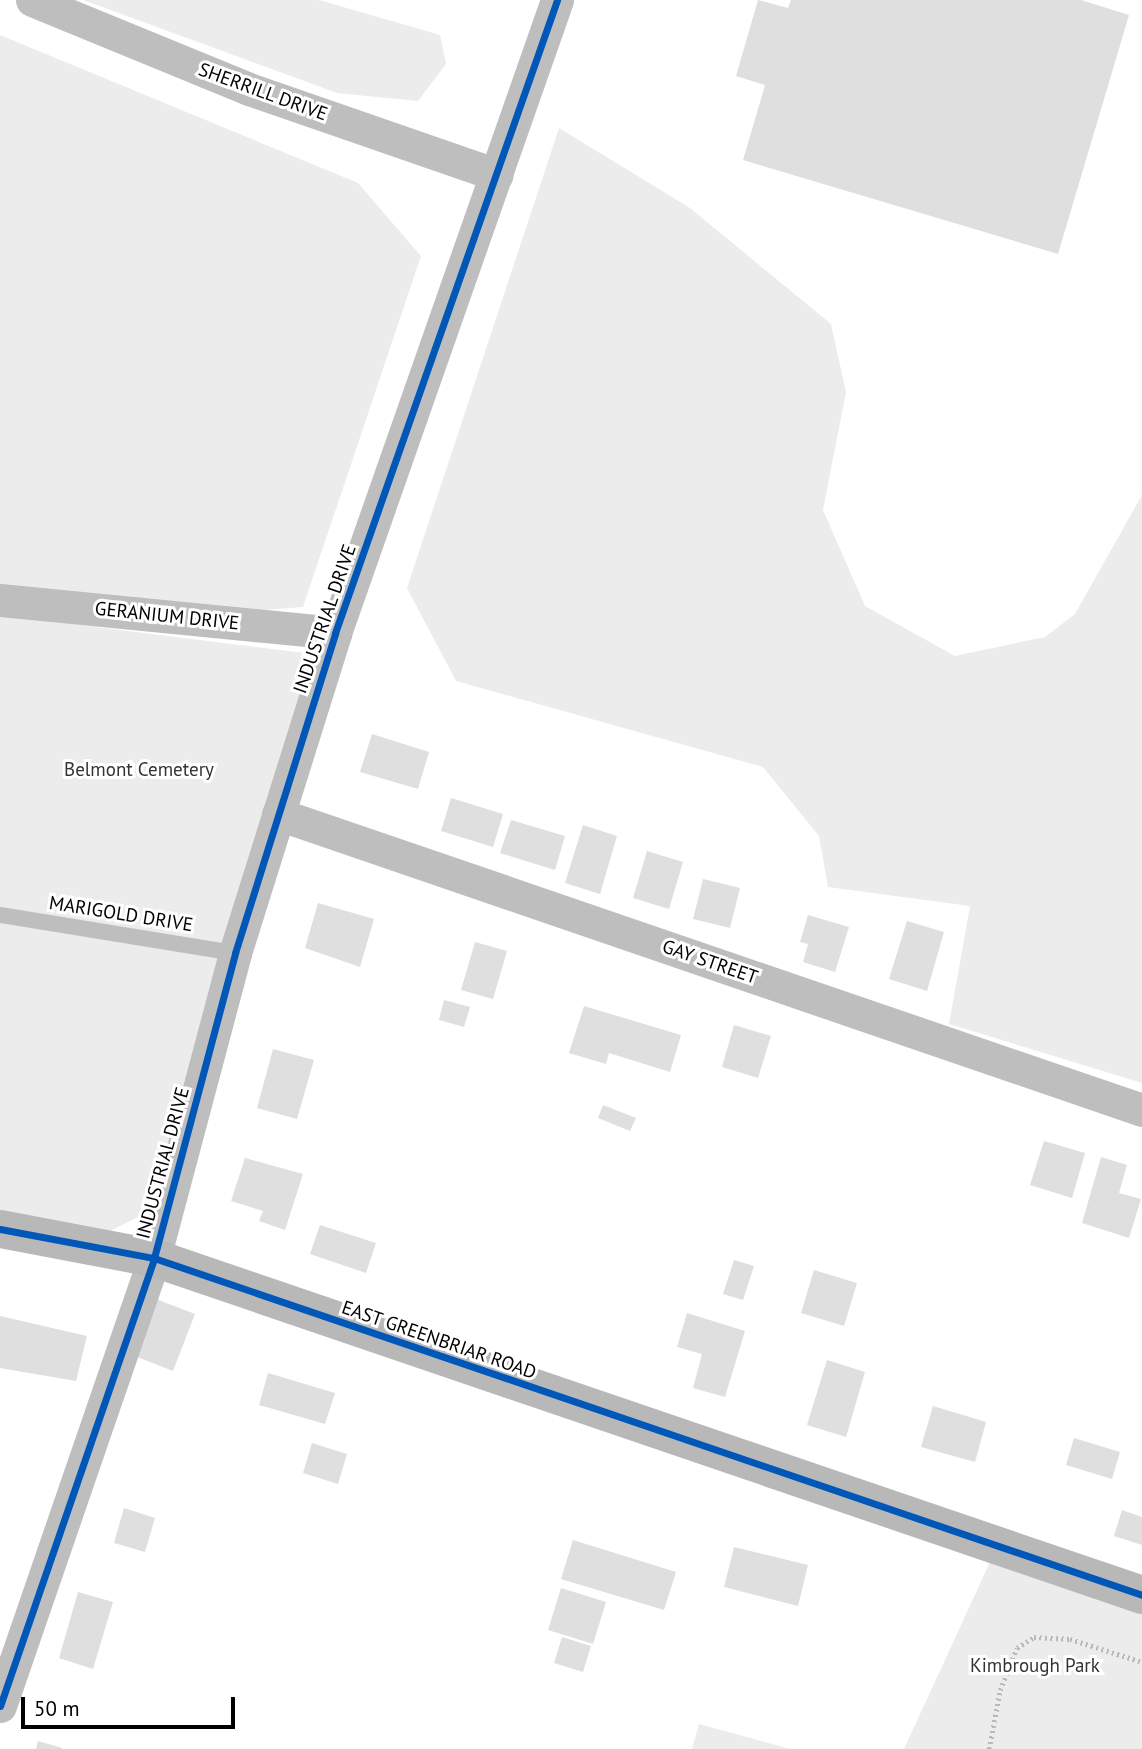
<!DOCTYPE html>
<html>
<head>
<meta charset="utf-8">
<style>
  body { margin:0 }
  #map { position:relative; width:1142px; height:1749px; overflow:hidden; background:#fff; font-family:"PT Sans",sans-serif }
  div>[style] { position:absolute }
  .green>* { inset:0; background:#ececec }
  .building>* { inset:0; background:#dfdfdf }
  .path>* { height:4.5px; margin-top:-2.25px; transform-origin:0; background:repeating-linear-gradient(90deg,#b9b9b9 0 2px,transparent 0 5.5px) }
  .lane>* { height:16px; margin:-8px; padding:0 8px; transform-origin:8px; border-radius:8px; background:#bebebe }
  .street>* { height:33px; margin:-16.5px; padding:0 16.5px; transform-origin:16.5px; border-radius:16.5px; background:#bebebe }
  .secondary>* { height:38px; margin:-19px; padding:0 19px; transform-origin:19px; border-radius:19px; background:#b8b8b8 }
  .cycleway>* { height:7px; margin:-3.5px; padding:0 3.5px; transform-origin:3.5px; border-radius:3.5px; background:#0057b8 }
  span { translate:-50% -50%; white-space:nowrap; text-align:center; line-height:1.15; -webkit-text-stroke:6px #fff; paint-order:stroke }
  .street-label { font-size:19px; color:#000 }
  .park-label { font-size:19px; color:#333 }
  .scale { position:absolute; left:21px; top:1697px; width:214px; height:32px; box-sizing:border-box; border:4px solid #000; border-top:0; padding-left:9px; font-size:21px; line-height:24px; white-space:nowrap; color:#000; -webkit-text-stroke:5px #fff; paint-order:stroke }
</style>
</head>
<body>
<div id="map">
  <div class="green">
    <i style="clip-path:polygon(83px 0,319px 0,440px 35px,446px 64px,418px 101px,337px 93px)"></i>
    <i style="clip-path:polygon(0 35px,358px 183px,421px 256px,303px 607px,252px 611px,0 588px)"></i>
    <i style="clip-path:polygon(559px 128px,690px 208px,831px 324px,846px 392px,823px 510px,865px 606px,955px 656px,1045px 637px,1075px 614px,1142px 495px,1142px 1083px,949px 1024px,970px 906px,828px 887px,819px 836px,763px 767px,456px 681px,407px 588px)"></i>
    <i style="clip-path:polygon(0 615px,305px 653px,314px 664px,154px 1193px,138px 1217px,110px 1231px,0 1213px)"></i>
    <i style="clip-path:polygon(990px 1562px,1142px 1614px,1142px 1749px,904px 1749px)"></i>
    <i style="clip-path:polygon(699px 1724px,790px 1749px,692px 1749px)"></i>
  </div>
  <div class="building">
    <i style="clip-path:polygon(758px 0,788px 8px,791px 0,1081px 0,1129px 15px,1058px 254px,743px 160px,765px 85px,736px 76px)"></i>
    <i style="clip-path:polygon(372px 734px,429px 752px,418px 789px,360px 772px)"></i>
    <i style="clip-path:polygon(451px 798px,503px 814px,493px 847px,441px 831px)"></i>
    <i style="clip-path:polygon(511px 820px,565px 836px,555px 870px,500px 853px)"></i>
    <i style="clip-path:polygon(583px 825px,617px 836px,600px 894px,565px 883px)"></i>
    <i style="clip-path:polygon(647px 851px,683px 862px,669px 909px,633px 898px)"></i>
    <i style="clip-path:polygon(703px 879px,740px 888px,730px 928px,693px 919px)"></i>
    <i style="clip-path:polygon(318px 903px,374px 919px,360px 967px,305px 948px)"></i>
    <i style="clip-path:polygon(808px 915px,849px 927px,835px 972px,803px 962px,808px 944px,800px 942px)"></i>
    <i style="clip-path:polygon(907px 921px,944px 932px,927px 991px,889px 979px)"></i>
    <i style="clip-path:polygon(475px 942px,507px 951px,493px 999px,461px 990px)"></i>
    <i style="clip-path:polygon(444px 1000px,470px 1007px,464px 1027px,439px 1020px)"></i>
    <i style="clip-path:polygon(584px 1006px,681px 1035px,670px 1072px,609px 1053px,606px 1064px,569px 1053px)"></i>
    <i style="clip-path:polygon(734px 1025px,771px 1036px,758px 1078px,722px 1067px)"></i>
    <i style="clip-path:polygon(273px 1049px,314px 1060px,297px 1119px,257px 1108px)"></i>
    <i style="clip-path:polygon(603px 1105px,636px 1118px,630px 1131px,598px 1118px)"></i>
    <i style="clip-path:polygon(1044px 1141px,1085px 1153px,1072px 1198px,1030px 1185px)"></i>
    <i style="clip-path:polygon(1101px 1157px,1127px 1165px,1119px 1193px,1141px 1199px,1129px 1238px,1082px 1223px)"></i>
    <i style="clip-path:polygon(245px 1158px,303px 1174px,285px 1230px,259px 1221px,263px 1211px,231px 1201px)"></i>
    <i style="clip-path:polygon(320px 1225px,376px 1243px,366px 1273px,310px 1254px)"></i>
    <i style="clip-path:polygon(734px 1260px,754px 1266px,743px 1300px,723px 1294px)"></i>
    <i style="clip-path:polygon(814px 1270px,857px 1283px,844px 1326px,801px 1313px)"></i>
    <i style="clip-path:polygon(156px 1299px,195px 1314px,173px 1371px,132px 1355px)"></i>
    <i style="clip-path:polygon(687px 1313px,745px 1331px,725px 1397px,693px 1388px,702px 1354px,677px 1347px)"></i>
    <i style="clip-path:polygon(0 1316px,87px 1336px,76px 1381px,0 1368px)"></i>
    <i style="clip-path:polygon(827px 1360px,865px 1372px,846px 1437px,807px 1425px)"></i>
    <i style="clip-path:polygon(268px 1373px,335px 1393px,325px 1424px,259px 1405px)"></i>
    <i style="clip-path:polygon(933px 1406px,986px 1422px,975px 1462px,921px 1447px)"></i>
    <i style="clip-path:polygon(1074px 1438px,1120px 1452px,1112px 1479px,1066px 1465px)"></i>
    <i style="clip-path:polygon(312px 1443px,347px 1454px,338px 1484px,303px 1473px)"></i>
    <i style="clip-path:polygon(124px 1508px,155px 1518px,145px 1552px,114px 1543px)"></i>
    <i style="clip-path:polygon(1122px 1510px,1142px 1517px,1142px 1545px,1114px 1536px)"></i>
    <i style="clip-path:polygon(573px 1540px,676px 1572px,664px 1610px,561px 1579px)"></i>
    <i style="clip-path:polygon(734px 1547px,808px 1565px,798px 1606px,724px 1587px)"></i>
    <i style="clip-path:polygon(561px 1588px,606px 1602px,593px 1644px,548px 1630px)"></i>
    <i style="clip-path:polygon(78px 1592px,113px 1602px,93px 1669px,59px 1658px)"></i>
    <i style="clip-path:polygon(562px 1637px,591px 1646px,583px 1672px,554px 1663px)"></i>
    <i style="clip-path:polygon(38px 1741px,62px 1748px,62px 1749px,36px 1749px)"></i>
  </div>
  <div class="path">
    <i style="left:989px;top:1749px;width:60px;rotate:-79.4deg"></i>
    <i style="left:1000px;top:1690px;width:45px;rotate:-68deg"></i>
    <i style="left:1017px;top:1648px;width:20px;rotate:-33deg"></i>
    <i style="left:1034px;top:1637px;width:36px;rotate:3deg"></i>
    <i style="left:1070px;top:1639px;width:76px;rotate:17.7deg"></i>
  </div>
  <div class="lane">
    <i style="left:0;top:915px;width:238px;rotate:9.2deg"></i>
  </div>
  <div class="street">
    <i style="left:32px;top:0;width:235px;rotate:22.3deg"></i>
    <i style="left:249px;top:89px;width:262px;rotate:19.1deg"></i>
    <i style="left:0;top:600px;width:337px;rotate:5.6deg"></i>
    <i style="left:278px;top:814px;width:913px;rotate:18.91deg"></i>
    <i style="left:0;top:1706px;width:474px;rotate:-71deg"></i>
    <i style="left:154px;top:1258px;width:316px;rotate:-75.1deg"></i>
    <i style="left:235px;top:953px;width:335px;rotate:-72.6deg"></i>
    <i style="left:335px;top:633px;width:671px;rotate:-70.67deg"></i>
  </div>
  <div class="secondary">
    <i style="left:0;top:1229px;width:157px;rotate:10.7deg"></i>
    <i style="left:154px;top:1258px;width:1044px;rotate:18.83deg"></i>
  </div>
  <div class="cycleway">
    <i style="left:0;top:1229px;width:157px;rotate:10.7deg"></i>
    <i style="left:154px;top:1258px;width:1044px;rotate:18.83deg"></i>
    <i style="left:0;top:1706px;width:474px;rotate:-71deg"></i>
    <i style="left:154px;top:1258px;width:316px;rotate:-75.1deg"></i>
    <i style="left:235px;top:953px;width:335px;rotate:-72.6deg"></i>
    <i style="left:335px;top:633px;width:671px;rotate:-70.67deg"></i>
  </div>
  <div class="street-label">
    <span style="left:263px;top:92px;rotate:20deg">SHERRILL DRIVE</span>
    <span style="left:167px;top:616px;rotate:6deg">GERANIUM DRIVE</span>
    <span style="left:325px;top:619px;rotate:-71deg">INDUSTRIAL DRIVE</span>
    <span style="left:121px;top:914px;rotate:9deg">MARIGOLD DRIVE</span>
    <span style="left:710px;top:962px;rotate:19deg">GAY STREET</span>
    <span style="left:163px;top:1163px;rotate:-75deg">INDUSTRIAL DRIVE</span>
    <span style="left:439px;top:1340px;rotate:19deg">EAST GREENBRIAR ROAD</span>
  </div>
  <div class="park-label">
    <span style="left:139px;top:770px">Belmont Cemetery</span>
    <span style="left:1035px;top:1666px">Kimbrough Park</span>
  </div>
  <div class="scale">50 m</div>
</div>
</body>
</html>
